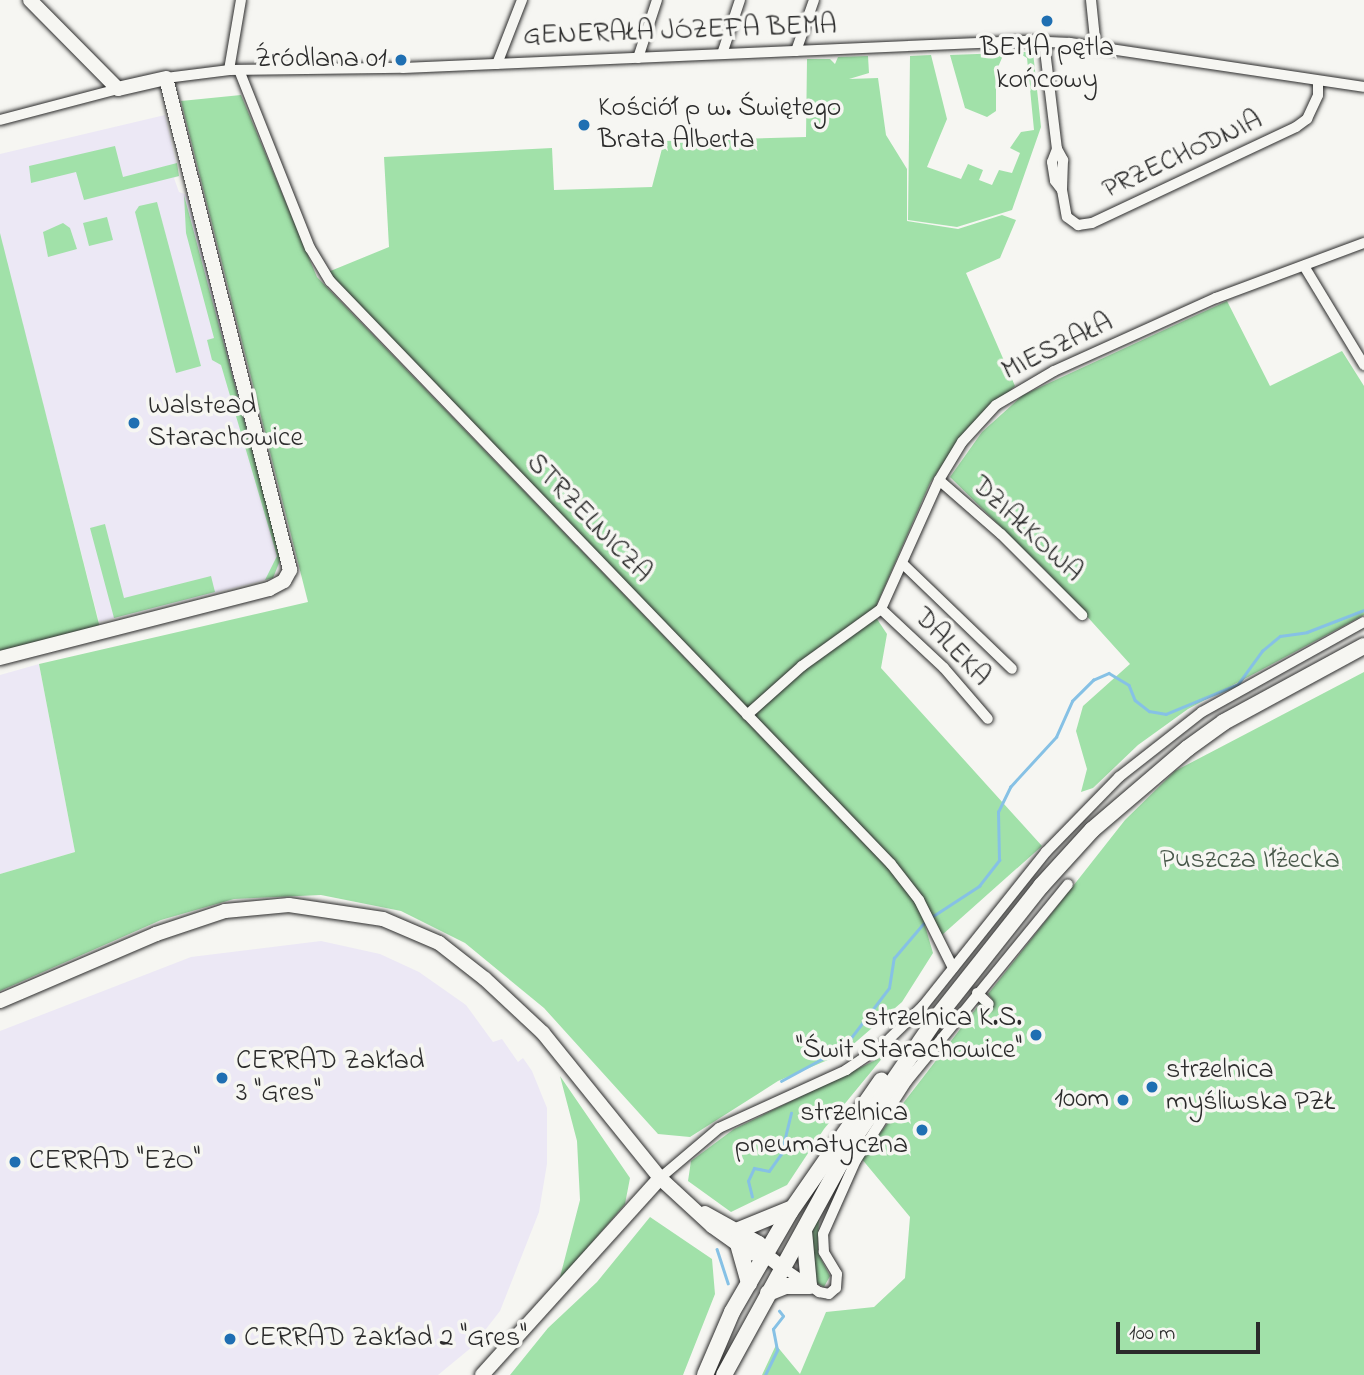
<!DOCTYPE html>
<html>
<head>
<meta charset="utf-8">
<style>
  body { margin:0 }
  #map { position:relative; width:1364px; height:1375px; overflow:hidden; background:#f6f6f2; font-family:"Indie Flower",sans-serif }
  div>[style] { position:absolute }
  .built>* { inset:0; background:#ece8f5 }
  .green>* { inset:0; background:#a1e1a9 }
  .stream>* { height:2.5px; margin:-1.25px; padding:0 1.25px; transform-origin:1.25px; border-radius:1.25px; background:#86c1e5 }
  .roads { filter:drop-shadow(0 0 2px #2b2b2b) drop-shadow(0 0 2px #2b2b2b) }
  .minor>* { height:10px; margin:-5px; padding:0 5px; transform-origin:5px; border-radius:5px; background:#f6f6f2 }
  .tertiary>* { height:14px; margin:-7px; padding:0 7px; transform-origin:7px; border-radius:7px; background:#f6f6f2 }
  .secondary>* { height:16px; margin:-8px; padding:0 8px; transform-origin:8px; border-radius:8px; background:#f6f6f2 }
  .dots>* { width:19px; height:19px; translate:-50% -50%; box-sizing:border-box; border:4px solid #f6f6f2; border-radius:50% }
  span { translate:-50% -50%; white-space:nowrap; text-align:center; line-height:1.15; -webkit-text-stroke:7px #f6f6f2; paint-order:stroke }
  .street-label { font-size:28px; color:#2b2b2b }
  .poi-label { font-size:28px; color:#2b2b2b }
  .right { translate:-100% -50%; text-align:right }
  .left { translate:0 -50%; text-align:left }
  .park-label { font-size:28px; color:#48584a }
  .scale { position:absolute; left:1116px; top:1322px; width:144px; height:32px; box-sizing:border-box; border:4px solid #2b2b2b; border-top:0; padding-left:9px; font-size:21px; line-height:24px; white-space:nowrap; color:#2b2b2b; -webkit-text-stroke:5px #f6f6f2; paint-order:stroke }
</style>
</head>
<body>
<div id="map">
  <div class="built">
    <i style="clip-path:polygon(165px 115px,179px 176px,174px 178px,179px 192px,187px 195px,282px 560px,273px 578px,99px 622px,0 237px,0 154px)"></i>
    <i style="clip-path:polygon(39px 664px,75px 852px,0 874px,0 675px)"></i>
    <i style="clip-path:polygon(321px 941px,380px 954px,419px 972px,466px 1005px,493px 1042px,502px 1039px,518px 1062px,523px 1058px,532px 1071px,547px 1108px,547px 1164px,539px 1212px,500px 1311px,472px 1347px,438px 1375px,0 1375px,0 1031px,191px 957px)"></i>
  </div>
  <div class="green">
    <i style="clip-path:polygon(1017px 52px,1033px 52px,1041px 127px,1012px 210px,957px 227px,908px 220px,910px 56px,931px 55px,947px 119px,927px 167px,961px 179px,968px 164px,983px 170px,979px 180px,992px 185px,999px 170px,1012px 173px,1020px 153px,1010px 148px,1021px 132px,1034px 130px,1027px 58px)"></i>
    <i style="clip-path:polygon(1004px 53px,996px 72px,996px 111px,987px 117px,965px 108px,950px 55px)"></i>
    <i style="clip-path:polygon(868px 56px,869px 73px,849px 79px,878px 78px,886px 135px,907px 169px,907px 221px,958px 229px,1002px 215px,1016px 220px,1000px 258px,966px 273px,1015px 386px,956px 444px,930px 483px,873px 613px,887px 634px,881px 668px,1042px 846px,942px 935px,902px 871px,328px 272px,389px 247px,384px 157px,552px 148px,554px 190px,652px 187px,664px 141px,806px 137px,807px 59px,830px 59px,835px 64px,838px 57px)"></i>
    <i style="clip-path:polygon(241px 95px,317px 277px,898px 878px,921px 912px,933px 953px,902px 1002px,842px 1054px,778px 1081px,690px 1137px,658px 1134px,544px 1008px,465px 943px,401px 911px,321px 895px,234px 899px,161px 920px,0 991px,0 874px,75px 852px,39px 664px,308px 602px,181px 101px)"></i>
    <i style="clip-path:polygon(115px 146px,123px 177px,177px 163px,179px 176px,84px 200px,76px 172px,31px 183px,29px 166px)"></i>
    <i style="clip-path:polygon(184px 195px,281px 558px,273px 578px,265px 580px,277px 556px,221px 365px,212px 360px,207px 340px,214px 338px,186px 233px)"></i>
    <i style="clip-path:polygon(157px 202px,201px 366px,176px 373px,135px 212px,139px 206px)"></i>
    <i style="clip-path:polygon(107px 217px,113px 240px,89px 246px,83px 223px)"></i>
    <i style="clip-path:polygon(63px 223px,70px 228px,77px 249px,48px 257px,43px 232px)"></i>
    <i style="clip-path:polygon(0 233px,100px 628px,0 653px)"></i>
    <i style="clip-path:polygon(1227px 301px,1270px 386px,1342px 351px,1364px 386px,1364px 615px,1188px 709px,1138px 745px,1093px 788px,1081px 792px,1087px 769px,1076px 731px,1083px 706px,1130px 664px,1046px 571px,950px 477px,982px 432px,1023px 395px)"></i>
    <i style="clip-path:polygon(105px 524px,124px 598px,211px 576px,215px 592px,114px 618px,90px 528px)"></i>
    <i style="clip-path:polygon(1364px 672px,1364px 1375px,762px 1375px,776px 1345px,800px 1374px,826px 1312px,874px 1307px,905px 1278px,910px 1217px,861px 1158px,981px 1002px,988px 1007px,992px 999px,988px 994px,1125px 820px,1175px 771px)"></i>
    <i style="clip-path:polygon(884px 1056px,824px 1129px,787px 1185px,731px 1212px,688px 1181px,691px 1161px,734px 1129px)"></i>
    <i style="clip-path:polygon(560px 1076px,630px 1178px,625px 1204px,559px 1281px,580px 1200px,577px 1141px)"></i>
    <i style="clip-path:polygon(819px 1210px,818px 1253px,830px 1276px,824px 1287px,813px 1281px,811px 1231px)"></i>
    <i style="clip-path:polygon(650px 1217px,712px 1259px,715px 1294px,683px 1375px,510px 1375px,548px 1328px,597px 1282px)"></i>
  </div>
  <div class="stream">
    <i style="left:930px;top:918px;width:59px;rotate:-33.1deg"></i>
    <i style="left:979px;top:886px;width:33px;rotate:-52deg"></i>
    <i style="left:999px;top:860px;width:48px;rotate:-91.2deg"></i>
    <i style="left:998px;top:812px;width:28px;rotate:-64deg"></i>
    <i style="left:1010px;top:787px;width:68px;rotate:-47.4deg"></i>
    <i style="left:1056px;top:737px;width:39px;rotate:-66deg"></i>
    <i style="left:1072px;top:701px;width:30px;rotate:-45deg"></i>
    <i style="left:1093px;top:680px;width:17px;rotate:-24deg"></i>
    <i style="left:1109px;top:673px;width:23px;rotate:31deg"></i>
    <i style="left:1129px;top:685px;width:16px;rotate:68deg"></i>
    <i style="left:1135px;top:700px;width:18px;rotate:38deg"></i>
    <i style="left:1149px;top:711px;width:17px;rotate:10deg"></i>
    <i style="left:1166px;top:714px;width:78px;rotate:-22.6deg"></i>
    <i style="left:1238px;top:684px;width:41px;rotate:-54deg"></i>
    <i style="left:1262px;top:651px;width:23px;rotate:-40deg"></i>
    <i style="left:1280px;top:636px;width:27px;rotate:-8deg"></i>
    <i style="left:1307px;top:632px;width:61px;rotate:-21.1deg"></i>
    <i style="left:781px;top:1081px;width:72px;rotate:-28.4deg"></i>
    <i style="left:844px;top:1047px;width:74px;rotate:-52.7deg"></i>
    <i style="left:889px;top:988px;width:30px;rotate:-81deg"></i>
    <i style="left:894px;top:958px;width:45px;rotate:-49.5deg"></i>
    <i style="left:752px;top:1197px;width:16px;rotate:-104deg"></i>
    <i style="left:748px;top:1181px;width:14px;rotate:-65deg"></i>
    <i style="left:754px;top:1168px;width:15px;rotate:11deg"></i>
    <i style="left:769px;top:1171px;width:21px;rotate:-55deg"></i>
    <i style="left:781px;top:1154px;width:42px;rotate:-76.3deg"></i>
    <i style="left:717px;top:1249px;width:36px;rotate:72deg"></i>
    <i style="left:765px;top:1375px;width:28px;rotate:-64deg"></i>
    <i style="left:777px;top:1350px;width:21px;rotate:-101deg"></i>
    <i style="left:773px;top:1329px;width:16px;rotate:-52deg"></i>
    <i style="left:783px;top:1316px;width:6px;rotate:-129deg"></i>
  </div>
  <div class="roads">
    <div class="minor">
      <i style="left:1091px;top:0;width:48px;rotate:84.1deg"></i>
      <i style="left:1044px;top:42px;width:108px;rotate:83.1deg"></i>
      <i style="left:1057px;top:149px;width:13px;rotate:61deg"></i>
      <i style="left:1063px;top:160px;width:30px;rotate:92deg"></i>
      <i style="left:796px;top:51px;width:54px;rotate:-70.6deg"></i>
      <i style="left:722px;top:54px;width:57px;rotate:-71.6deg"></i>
      <i style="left:638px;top:58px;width:61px;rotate:-71.9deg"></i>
      <i style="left:497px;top:64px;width:69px;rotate:-68.7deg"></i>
      <i style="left:229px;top:70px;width:71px;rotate:-80.3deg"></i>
      <i style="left:239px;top:70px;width:192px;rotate:68.3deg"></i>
      <i style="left:310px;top:248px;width:39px;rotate:59deg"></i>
      <i style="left:330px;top:281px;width:809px;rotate:46.1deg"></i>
      <i style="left:891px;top:864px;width:46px;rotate:52.1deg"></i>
      <i style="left:919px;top:900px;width:76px;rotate:63.4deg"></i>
      <i style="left:166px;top:78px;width:64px;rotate:-7.2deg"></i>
      <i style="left:229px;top:70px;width:174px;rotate:-0.7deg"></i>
      <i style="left:403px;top:68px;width:623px;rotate:-2.49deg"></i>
      <i style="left:1025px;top:41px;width:45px;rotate:2.5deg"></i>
      <i style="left:1070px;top:43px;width:297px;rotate:8.5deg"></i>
      <i style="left:0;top:120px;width:122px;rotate:-14.7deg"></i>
      <i style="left:1057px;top:149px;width:14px;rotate:111deg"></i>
      <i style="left:1052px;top:162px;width:19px;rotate:81deg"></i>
      <i style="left:1055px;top:181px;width:11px;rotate:52deg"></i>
      <i style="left:1062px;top:190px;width:27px;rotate:80deg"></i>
      <i style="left:1067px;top:217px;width:14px;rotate:36deg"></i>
      <i style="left:1078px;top:225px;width:14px;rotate:-8deg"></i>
      <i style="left:1092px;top:223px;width:225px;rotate:-25.2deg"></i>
      <i style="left:1296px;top:127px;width:14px;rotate:-36deg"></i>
      <i style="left:1307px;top:119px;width:26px;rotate:-65deg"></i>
      <i style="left:1318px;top:95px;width:14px;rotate:-90deg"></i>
      <i style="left:1304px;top:266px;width:116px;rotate:58.8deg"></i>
      <i style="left:939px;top:480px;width:82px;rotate:41.1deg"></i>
      <i style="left:1001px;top:534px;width:115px;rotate:45deg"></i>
      <i style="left:903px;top:564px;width:151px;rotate:43.9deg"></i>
      <i style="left:881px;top:609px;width:86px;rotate:43.1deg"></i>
      <i style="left:944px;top:668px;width:67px;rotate:49.2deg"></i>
      <i style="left:747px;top:715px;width:74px;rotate:-41.7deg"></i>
      <i style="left:802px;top:666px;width:97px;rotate:-35.8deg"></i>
      <i style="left:881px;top:609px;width:141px;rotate:-65.8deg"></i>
      <i style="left:939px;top:480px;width:44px;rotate:-58.8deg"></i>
      <i style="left:962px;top:442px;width:50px;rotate:-47.4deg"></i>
      <i style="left:996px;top:405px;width:67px;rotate:-30.4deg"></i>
      <i style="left:1054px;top:371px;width:178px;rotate:-24.3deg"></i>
      <i style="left:1216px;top:298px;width:158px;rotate:-20.4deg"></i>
      <i style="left:977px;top:993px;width:16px;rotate:43deg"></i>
      <i style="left:660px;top:1178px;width:77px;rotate:-40.3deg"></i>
      <i style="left:719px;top:1128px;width:140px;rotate:-24.5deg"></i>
      <i style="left:846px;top:1070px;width:45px;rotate:-34deg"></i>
      <i style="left:883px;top:1045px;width:56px;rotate:-44.3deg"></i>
      <i style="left:923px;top:1006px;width:197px;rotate:-51.4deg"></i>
      <i style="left:1046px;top:852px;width:105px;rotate:-45.8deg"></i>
      <i style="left:1119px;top:777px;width:105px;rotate:-38.1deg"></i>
      <i style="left:1202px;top:712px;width:185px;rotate:-29.1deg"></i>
      <i style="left:782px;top:1267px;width:45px;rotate:34deg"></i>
      <i style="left:819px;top:1292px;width:10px;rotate:11deg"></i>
      <i style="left:829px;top:1294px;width:9px;rotate:-41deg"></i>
      <i style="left:836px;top:1288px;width:14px;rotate:-86deg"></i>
      <i style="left:837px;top:1274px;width:26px;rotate:-121deg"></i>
      <i style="left:824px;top:1252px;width:18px;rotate:-93deg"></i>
      <i style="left:823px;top:1234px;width:81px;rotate:-66deg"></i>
      <i style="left:856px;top:1160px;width:94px;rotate:-57.2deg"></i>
      <i style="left:907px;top:1081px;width:254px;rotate:-50.7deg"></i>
    </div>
    <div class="tertiary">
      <i style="left:0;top:658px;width:278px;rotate:-14.4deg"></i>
      <i style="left:269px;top:589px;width:17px;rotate:-28deg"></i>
      <i style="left:284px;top:581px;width:13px;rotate:-61deg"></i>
      <i style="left:290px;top:570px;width:507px;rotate:-104.15deg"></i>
      <i style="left:166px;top:78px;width:49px;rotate:167.1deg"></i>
      <i style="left:118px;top:89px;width:125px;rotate:-134.7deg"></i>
      <i style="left:0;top:1001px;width:170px;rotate:-23.2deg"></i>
      <i style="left:156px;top:934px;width:73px;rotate:-18.4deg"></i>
      <i style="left:225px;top:911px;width:64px;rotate:-5.4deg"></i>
      <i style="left:289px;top:905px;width:95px;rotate:8.5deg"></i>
      <i style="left:383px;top:919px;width:61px;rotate:23.2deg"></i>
      <i style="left:439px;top:943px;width:58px;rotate:38deg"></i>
      <i style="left:485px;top:979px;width:79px;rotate:43deg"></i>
      <i style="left:543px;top:1033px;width:186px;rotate:51.1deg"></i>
      <i style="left:660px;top:1178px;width:71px;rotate:42.7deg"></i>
      <i style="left:712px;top:1226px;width:47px;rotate:35.4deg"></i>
      <i style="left:750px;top:1253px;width:16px;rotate:7deg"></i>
      <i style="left:766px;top:1255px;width:20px;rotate:37deg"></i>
      <i style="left:705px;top:1213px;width:62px;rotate:29.1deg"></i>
      <i style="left:759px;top:1243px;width:14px;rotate:60deg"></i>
      <i style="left:482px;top:1375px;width:266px;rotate:-47.9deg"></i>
    </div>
    <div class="secondary">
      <i style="left:739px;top:1230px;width:55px;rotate:-22.4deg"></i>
      <i style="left:738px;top:1244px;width:41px;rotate:74.2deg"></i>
      <i style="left:768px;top:1293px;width:18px;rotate:-22deg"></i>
      <i style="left:785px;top:1286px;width:24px"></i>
      <i style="left:809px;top:1286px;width:55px;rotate:-95.2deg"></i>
      <i style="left:705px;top:1375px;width:69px;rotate:-66.8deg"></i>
      <i style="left:732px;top:1312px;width:116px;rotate:-59.9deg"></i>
      <i style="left:790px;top:1212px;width:160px;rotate:-55.2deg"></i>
      <i style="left:724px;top:1375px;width:272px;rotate:-61.2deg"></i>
      <i style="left:855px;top:1137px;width:147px;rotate:-55.6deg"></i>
      <i style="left:938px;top:1016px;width:166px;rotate:-51.6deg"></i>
      <i style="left:1041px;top:886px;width:76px;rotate:-47.7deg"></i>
      <i style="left:1092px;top:830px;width:126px;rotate:-40.5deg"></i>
      <i style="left:1188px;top:748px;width:44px;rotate:-35.8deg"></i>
      <i style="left:1224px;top:722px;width:159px;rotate:-28.5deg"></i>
    </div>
  </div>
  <div class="dots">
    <i style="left:1047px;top:21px;background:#1f6fb2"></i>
    <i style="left:401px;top:60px;background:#1f6fb2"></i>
    <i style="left:584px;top:125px;background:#1f6fb2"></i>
    <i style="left:134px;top:423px;background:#1f6fb2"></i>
    <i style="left:1036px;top:1035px;background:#1f6fb2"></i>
    <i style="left:222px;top:1078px;background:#1f6fb2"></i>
    <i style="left:1152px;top:1087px;background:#1f6fb2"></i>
    <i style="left:1123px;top:1100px;background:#1f6fb2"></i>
    <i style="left:922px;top:1130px;background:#1f6fb2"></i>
    <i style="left:15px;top:1162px;background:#1f6fb2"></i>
    <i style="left:230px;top:1339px;background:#1f6fb2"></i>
  </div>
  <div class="street-label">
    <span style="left:680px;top:32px;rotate:-2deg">GENERAŁA JÓZEFA BEMA</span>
    <span style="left:1183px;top:156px;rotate:-25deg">PRZECHODNIA</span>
    <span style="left:1058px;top:348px;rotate:-26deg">MIESZAŁA</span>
    <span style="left:588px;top:519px;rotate:46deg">STRZELNICZA</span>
    <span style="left:1026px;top:530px;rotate:43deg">DZIAŁKOWA</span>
    <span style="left:951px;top:648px;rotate:46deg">DALEKA</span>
  </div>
  <div class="poi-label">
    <span style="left:1047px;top:65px">BEMA pętla<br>końcowy</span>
    <span class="right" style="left:387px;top:60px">Źródlana 01</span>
    <span class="left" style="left:598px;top:125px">Kościół p w. Świętego<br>Brata Alberta</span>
    <span class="left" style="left:148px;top:423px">Walstead<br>Starachowice</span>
    <span class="right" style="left:1022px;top:1035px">strzelnica K.S.<br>"Świt Starachowice"</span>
    <span class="left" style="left:236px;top:1078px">CERRAD Zakład<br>3 "Gres"</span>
    <span class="left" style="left:1166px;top:1087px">strzelnica<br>myśliwska PZŁ</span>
    <span class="right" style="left:1109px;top:1100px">100m</span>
    <span class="right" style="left:908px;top:1130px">strzelnica<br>pneumatyczna</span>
    <span class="left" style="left:29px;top:1162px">CERRAD "EZO"</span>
    <span class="left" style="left:244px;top:1339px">CERRAD Zakład 2 "Gres"</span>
  </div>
  <div class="park-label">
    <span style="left:1250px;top:861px">Puszcza Iłżecka</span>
  </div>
  <div class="scale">100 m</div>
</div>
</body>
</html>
